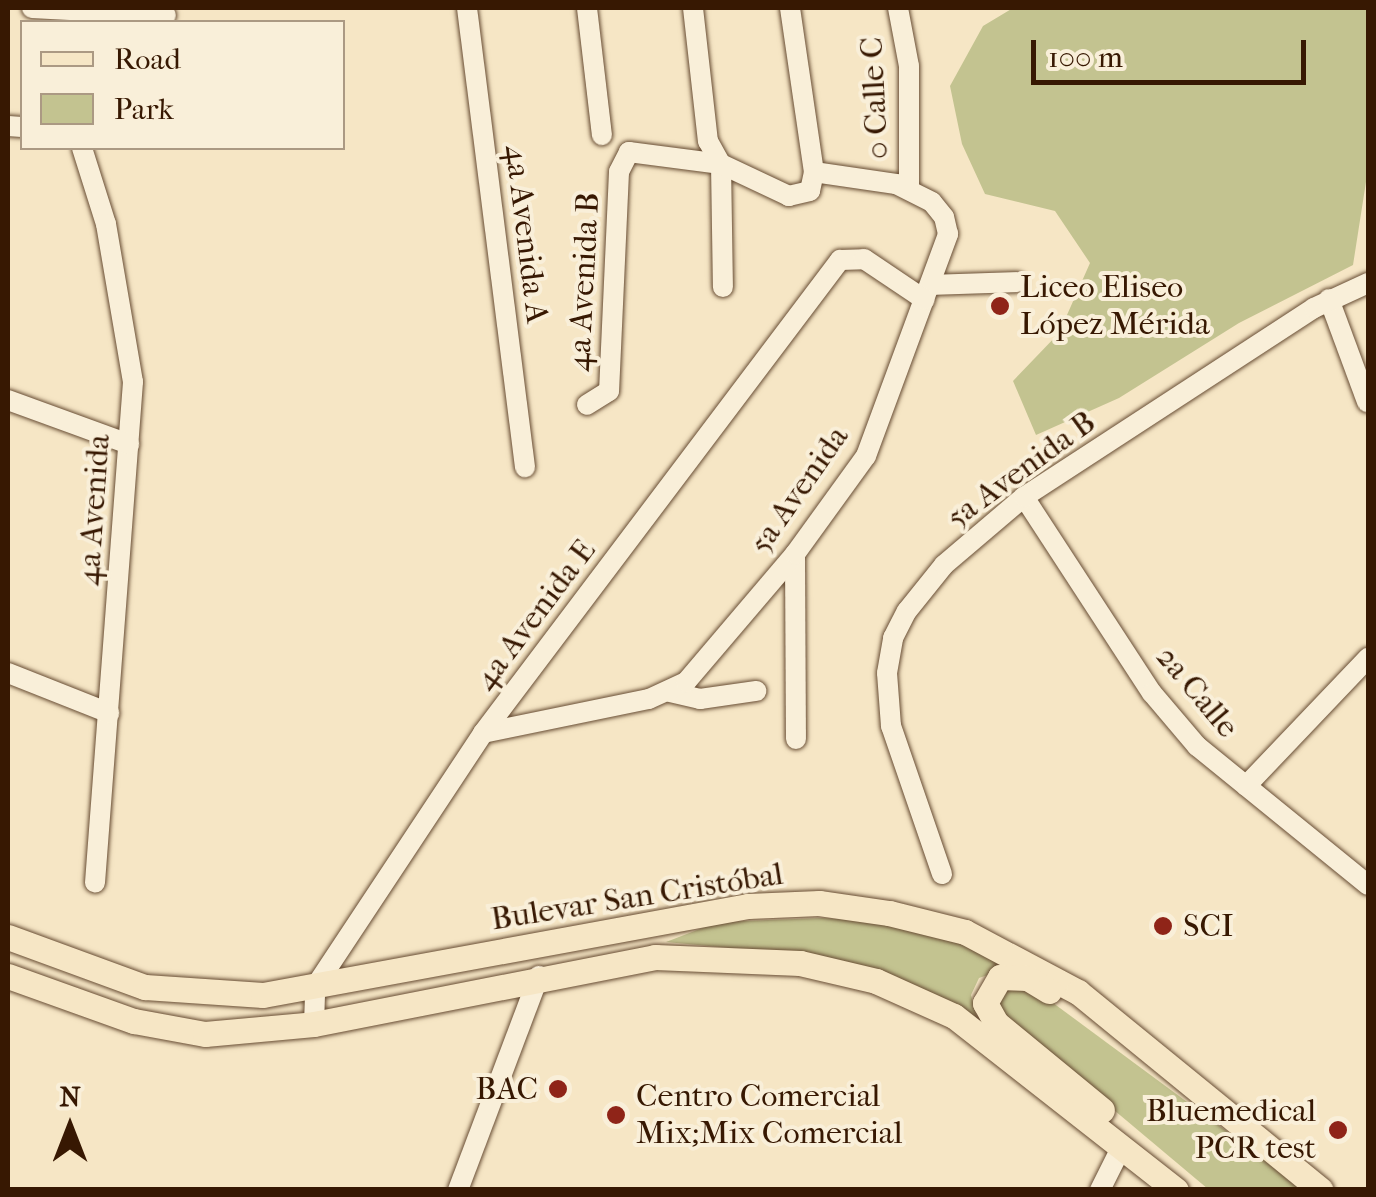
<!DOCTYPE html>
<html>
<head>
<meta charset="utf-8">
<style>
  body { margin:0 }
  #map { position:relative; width:1376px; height:1197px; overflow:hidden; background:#f6e6c5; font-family:"IM FELL French Canon",serif }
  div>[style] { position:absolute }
  .green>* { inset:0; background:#c3c390 }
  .roads { filter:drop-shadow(0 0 2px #674c33) drop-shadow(0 0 2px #674c33) }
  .minor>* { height:20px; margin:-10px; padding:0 10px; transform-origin:10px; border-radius:10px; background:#f9efd9 }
  .major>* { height:25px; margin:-12.5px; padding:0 12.5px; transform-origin:12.5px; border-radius:12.5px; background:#f6e6c5 }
  .dots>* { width:28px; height:28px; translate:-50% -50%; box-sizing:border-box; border:5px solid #f9efd9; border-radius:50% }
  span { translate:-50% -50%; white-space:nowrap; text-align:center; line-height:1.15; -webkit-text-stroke:8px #f9efd9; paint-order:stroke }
  .street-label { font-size:32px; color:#371802 }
  .poi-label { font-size:32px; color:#371802 }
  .left { translate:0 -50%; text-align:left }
  .right { translate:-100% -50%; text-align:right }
  .frame { position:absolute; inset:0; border:10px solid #371802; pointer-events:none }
  .legend { position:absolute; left:20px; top:20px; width:325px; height:130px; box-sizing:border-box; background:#f9efd9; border:2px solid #ab9983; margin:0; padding:12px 18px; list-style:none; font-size:30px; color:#371802 }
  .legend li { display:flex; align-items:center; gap:20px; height:50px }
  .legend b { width:50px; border:2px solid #ab9983 }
  .north { position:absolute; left:20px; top:1077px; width:100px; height:100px; -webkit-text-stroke:8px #f9efd9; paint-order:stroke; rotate:0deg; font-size:28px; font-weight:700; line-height:40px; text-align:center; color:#371802 }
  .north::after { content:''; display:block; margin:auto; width:35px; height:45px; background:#371802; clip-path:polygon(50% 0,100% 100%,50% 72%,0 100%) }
  .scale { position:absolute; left:1031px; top:40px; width:275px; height:45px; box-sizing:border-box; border:5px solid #371802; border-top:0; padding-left:12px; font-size:30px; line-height:35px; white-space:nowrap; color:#371802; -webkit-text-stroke:8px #f9efd9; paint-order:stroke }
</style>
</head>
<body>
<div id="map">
  <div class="green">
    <i style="clip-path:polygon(1013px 8px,1368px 8px,1368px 169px,1353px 265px,1239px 323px,1119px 398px,1036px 435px,1013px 381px,1059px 333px,1090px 263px,1055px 211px,985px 194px,962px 144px,950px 86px,983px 26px)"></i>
    <i style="clip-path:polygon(822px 918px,891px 922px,944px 935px,1017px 965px,979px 978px,971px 995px,978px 1023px,730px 948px,666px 942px,718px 922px)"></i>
    <i style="clip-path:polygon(1012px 984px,1045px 997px,1305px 1189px,1208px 1189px,995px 1010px,1000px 989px)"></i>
  </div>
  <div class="roads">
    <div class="minor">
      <i style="left:32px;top:8px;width:134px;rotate:3deg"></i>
      <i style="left:467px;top:8px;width:463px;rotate:82.8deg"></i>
      <i style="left:587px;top:8px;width:128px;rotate:83.3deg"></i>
      <i style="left:693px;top:8px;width:134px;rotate:83.6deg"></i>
      <i style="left:708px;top:141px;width:26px;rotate:61deg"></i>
      <i style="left:721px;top:164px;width:123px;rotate:89.1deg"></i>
      <i style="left:790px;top:8px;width:166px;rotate:81.7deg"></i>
      <i style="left:898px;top:8px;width:59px;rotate:79.3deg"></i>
      <i style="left:909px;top:66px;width:121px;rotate:90deg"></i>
      <i style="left:8px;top:126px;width:14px;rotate:4deg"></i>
      <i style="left:82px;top:148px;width:80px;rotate:72.5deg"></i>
      <i style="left:106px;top:224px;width:160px;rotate:80.3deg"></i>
      <i style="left:133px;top:382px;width:502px;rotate:94.34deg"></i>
      <i style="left:931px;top:285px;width:86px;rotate:-2deg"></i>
      <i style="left:1329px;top:299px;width:110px;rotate:69.7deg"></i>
      <i style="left:8px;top:400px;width:129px;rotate:20deg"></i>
      <i style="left:1024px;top:497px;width:234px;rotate:56.9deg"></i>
      <i style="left:1152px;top:693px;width:70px;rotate:49.7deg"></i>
      <i style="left:1197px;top:746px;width:220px;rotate:39.1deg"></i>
      <i style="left:795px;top:554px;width:185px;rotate:89.7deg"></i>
      <i style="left:8px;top:673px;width:109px;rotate:21.6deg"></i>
      <i style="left:670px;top:692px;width:31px;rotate:13deg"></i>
      <i style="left:700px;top:699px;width:57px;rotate:-8.1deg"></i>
      <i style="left:483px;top:733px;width:169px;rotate:-11.6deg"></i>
      <i style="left:649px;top:699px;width:41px;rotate:-24.7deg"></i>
      <i style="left:686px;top:682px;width:168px;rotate:-49.6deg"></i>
      <i style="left:795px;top:554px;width:121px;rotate:-54.1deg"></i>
      <i style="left:866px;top:456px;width:237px;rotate:-69.7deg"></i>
      <i style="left:948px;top:234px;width:17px;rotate:-103deg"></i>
      <i style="left:944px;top:217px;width:19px;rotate:-129deg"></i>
      <i style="left:932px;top:202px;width:40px;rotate:-153.4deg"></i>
      <i style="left:896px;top:184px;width:83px;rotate:-171.7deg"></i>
      <i style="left:814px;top:172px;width:19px;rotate:102deg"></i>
      <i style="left:810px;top:191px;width:22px;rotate:167deg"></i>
      <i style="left:789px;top:196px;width:75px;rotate:-154.8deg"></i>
      <i style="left:721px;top:164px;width:93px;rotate:-172.6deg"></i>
      <i style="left:629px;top:152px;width:22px;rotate:117deg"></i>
      <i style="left:619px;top:172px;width:219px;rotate:92.6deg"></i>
      <i style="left:609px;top:391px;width:26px;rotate:148deg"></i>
      <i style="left:1246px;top:786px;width:177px;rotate:-46.4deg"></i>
      <i style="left:942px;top:874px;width:157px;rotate:-109deg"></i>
      <i style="left:891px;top:726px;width:53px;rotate:-94.3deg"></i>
      <i style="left:887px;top:673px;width:36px;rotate:-80deg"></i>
      <i style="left:893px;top:638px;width:30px;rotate:-63deg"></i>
      <i style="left:907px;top:611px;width:59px;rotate:-51.2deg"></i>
      <i style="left:944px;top:565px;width:105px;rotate:-40.4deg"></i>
      <i style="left:1024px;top:497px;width:346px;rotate:-33.1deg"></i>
      <i style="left:1314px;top:308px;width:60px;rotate:-24.8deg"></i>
      <i style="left:314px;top:1024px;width:37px;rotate:-88deg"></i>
      <i style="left:315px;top:987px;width:305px;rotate:-56.5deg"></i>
      <i style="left:483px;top:733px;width:593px;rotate:-52.96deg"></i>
      <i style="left:840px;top:260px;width:24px;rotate:-2deg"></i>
      <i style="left:864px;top:259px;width:73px;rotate:33.9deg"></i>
      <i style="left:458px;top:1190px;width:229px;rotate:-69.3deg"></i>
      <i style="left:1100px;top:1190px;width:49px;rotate:-63.4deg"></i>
    </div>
    <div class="major">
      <i style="left:8px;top:937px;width:146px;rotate:20.1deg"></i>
      <i style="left:145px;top:987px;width:118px;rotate:3.9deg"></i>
      <i style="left:263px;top:995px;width:493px;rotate:-10.4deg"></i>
      <i style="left:748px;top:906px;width:71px;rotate:-2.4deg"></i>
      <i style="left:819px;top:903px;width:71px;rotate:8.1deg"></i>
      <i style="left:889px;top:913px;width:78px;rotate:14deg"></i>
      <i style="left:965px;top:932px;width:128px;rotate:28deg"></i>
      <i style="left:1078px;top:992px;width:313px;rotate:39.2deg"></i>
      <i style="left:8px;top:976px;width:134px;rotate:19.7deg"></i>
      <i style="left:134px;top:1021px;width:72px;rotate:10.4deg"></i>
      <i style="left:205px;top:1034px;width:109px;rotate:-5.2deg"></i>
      <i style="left:314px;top:1024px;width:348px;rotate:-11.1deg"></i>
      <i style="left:655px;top:957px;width:145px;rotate:2.4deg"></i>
      <i style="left:800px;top:963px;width:78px;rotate:13.3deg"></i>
      <i style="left:876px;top:981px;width:85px;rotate:24.2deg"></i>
      <i style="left:954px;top:1016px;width:282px;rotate:38.1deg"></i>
      <i style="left:1049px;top:991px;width:26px;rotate:-149deg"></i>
      <i style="left:1027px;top:978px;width:27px;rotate:-178deg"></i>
      <i style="left:1000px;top:977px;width:30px;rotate:120deg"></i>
      <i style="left:985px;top:1003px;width:23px;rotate:61deg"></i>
      <i style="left:996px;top:1023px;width:137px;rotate:39.4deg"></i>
    </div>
  </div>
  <div class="dots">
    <i style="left:1000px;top:306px;background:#8f2418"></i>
    <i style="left:1163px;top:926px;background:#8f2418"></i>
    <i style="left:558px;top:1089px;background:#8f2418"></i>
    <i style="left:616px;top:1115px;background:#8f2418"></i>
    <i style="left:1338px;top:1130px;background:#8f2418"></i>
  </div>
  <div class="street-label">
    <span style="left:875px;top:98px;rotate:-93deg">0 Calle C</span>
    <span style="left:526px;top:234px;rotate:83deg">4a Avenida A</span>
    <span style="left:584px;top:282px;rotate:-87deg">4a Avenida B</span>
    <span style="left:1021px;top:470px;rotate:-36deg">5a Avenida B</span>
    <span style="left:799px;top:490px;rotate:-55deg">5a Avenida</span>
    <span style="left:94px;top:510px;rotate:-86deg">4a Avenida</span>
    <span style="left:535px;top:615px;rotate:-53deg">4a Avenida E</span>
    <span style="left:1197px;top:692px;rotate:50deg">2a Calle</span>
    <span style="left:637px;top:897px;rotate:-9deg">Bulevar San Cristóbal</span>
  </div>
  <div class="poi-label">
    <span class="left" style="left:1020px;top:306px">Liceo Eliseo<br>López Mérida</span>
    <span class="left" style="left:1183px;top:926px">SCI</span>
    <span class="right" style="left:538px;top:1089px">BAC</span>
    <span class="left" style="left:636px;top:1115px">Centro Comercial<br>Mix;Mix Comercial</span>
    <span class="right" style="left:1316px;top:1130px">Bluemedical<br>PCR test</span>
  </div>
  <div class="frame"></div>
  <ul class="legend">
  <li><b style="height:12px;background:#f6e6c5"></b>Road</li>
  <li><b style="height:28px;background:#c3c390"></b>Park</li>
  </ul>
  <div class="north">N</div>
  <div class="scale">100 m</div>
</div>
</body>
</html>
